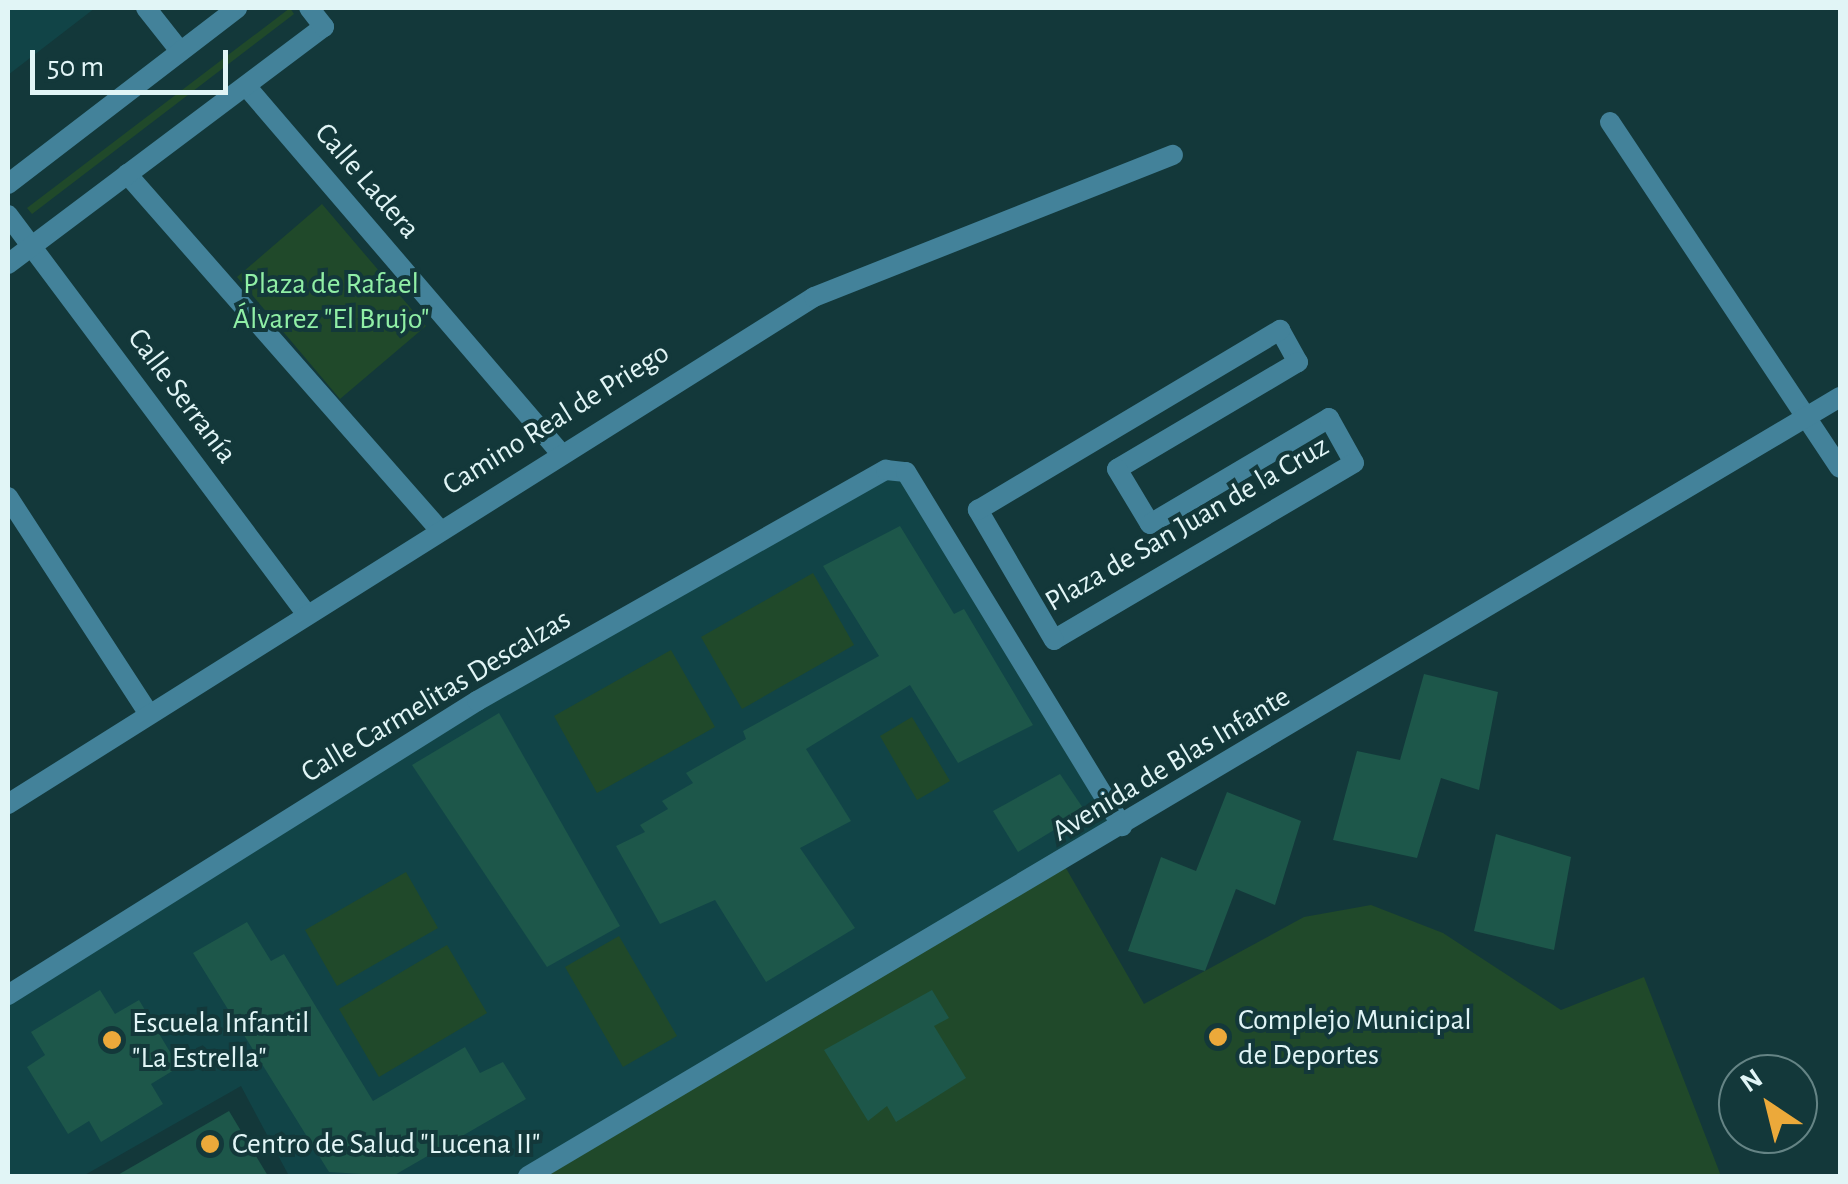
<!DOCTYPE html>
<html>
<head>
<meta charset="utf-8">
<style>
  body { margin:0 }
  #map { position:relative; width:1848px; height:1184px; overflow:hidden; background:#13383a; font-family:"Alegreya Sans",sans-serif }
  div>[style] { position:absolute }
  .built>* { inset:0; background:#114447 }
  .green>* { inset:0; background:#20492a }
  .building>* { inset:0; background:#1d574a }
  .pedestrian>* { height:20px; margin:-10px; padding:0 10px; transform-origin:10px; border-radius:10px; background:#43829a }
  .minor>* { height:20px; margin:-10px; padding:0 10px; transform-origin:10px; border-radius:10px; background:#43829a }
  .tertiary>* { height:20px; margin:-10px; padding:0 10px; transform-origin:10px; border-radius:10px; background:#43829a }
  .dots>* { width:28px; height:28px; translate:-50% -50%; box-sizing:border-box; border:5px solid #13383a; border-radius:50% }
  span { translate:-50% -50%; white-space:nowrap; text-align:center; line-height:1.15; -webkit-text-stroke:8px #13383a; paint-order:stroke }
  .street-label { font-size:30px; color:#e1f5f6 }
  .park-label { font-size:30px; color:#90efa6 }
  .poi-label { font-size:30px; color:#e1f5f6 }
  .left { translate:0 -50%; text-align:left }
  .frame { position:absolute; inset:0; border:10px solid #e1f5f6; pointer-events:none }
  .north { position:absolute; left:1718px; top:1054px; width:100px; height:100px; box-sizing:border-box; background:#13383a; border:2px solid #658485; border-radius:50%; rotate:325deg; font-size:28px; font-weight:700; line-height:40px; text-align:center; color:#e1f5f6 }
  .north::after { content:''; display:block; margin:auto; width:35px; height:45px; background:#eca93a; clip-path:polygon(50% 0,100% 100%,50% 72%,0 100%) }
  .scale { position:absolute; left:30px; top:50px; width:198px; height:45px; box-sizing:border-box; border:5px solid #e1f5f6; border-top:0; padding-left:12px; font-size:30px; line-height:35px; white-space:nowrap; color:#e1f5f6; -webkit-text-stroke:8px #13383a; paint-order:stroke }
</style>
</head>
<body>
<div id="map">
  <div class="built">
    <i style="clip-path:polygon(8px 8px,95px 8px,8px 75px)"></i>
    <i style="clip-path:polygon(886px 470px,906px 472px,1122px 826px,528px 1176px,289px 1176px,241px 1086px,83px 1176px,8px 1176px,8px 995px,477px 701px)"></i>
  </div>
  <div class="green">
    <i style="clip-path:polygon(290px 8px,294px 14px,32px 214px,27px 208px)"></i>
    <i style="clip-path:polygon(322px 204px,426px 326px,340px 399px,237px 277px)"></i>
    <i style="clip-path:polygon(813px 573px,854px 645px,742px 709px,701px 637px)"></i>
    <i style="clip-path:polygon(671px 650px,715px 727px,597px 793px,554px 716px)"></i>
    <i style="clip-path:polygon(912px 717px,950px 781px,917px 800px,880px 736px)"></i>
    <i style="clip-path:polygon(1063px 863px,1144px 1004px,1304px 917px,1371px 905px,1443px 933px,1561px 1010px,1644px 977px,1721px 1176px,528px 1176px)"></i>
    <i style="clip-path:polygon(406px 872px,438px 928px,337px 986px,305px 930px)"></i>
    <i style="clip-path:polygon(619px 936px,677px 1036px,623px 1067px,565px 967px)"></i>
    <i style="clip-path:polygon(447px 945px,487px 1013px,379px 1077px,339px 1009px)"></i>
  </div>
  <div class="building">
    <i style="clip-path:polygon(900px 526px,954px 614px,964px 609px,1033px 725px,958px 763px,910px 685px,806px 749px,851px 821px,800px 848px,855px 928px,766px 982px,715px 900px,660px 924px,616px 846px,645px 832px,640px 825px,668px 809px,662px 801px,693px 783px,686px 773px,746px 739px,743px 731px,879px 656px,823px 566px)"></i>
    <i style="clip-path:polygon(1424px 674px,1498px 692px,1479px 790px,1441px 778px,1417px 858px,1333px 840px,1357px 751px,1400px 760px)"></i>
    <i style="clip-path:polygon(499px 713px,620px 926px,547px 967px,412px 765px)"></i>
    <i style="clip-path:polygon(1060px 774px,1085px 811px,1018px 852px,993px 811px)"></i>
    <i style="clip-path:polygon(1227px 792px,1301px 821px,1275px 905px,1236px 889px,1205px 971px,1128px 951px,1161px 857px,1196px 871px)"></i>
    <i style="clip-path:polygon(1496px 834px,1571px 857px,1554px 950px,1474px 931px)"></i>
    <i style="clip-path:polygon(247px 922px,271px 961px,284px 954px,373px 1101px,465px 1047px,480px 1073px,503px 1062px,526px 1099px,393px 1176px,329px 1172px,193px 953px)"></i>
    <i style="clip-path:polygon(100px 990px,115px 1014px,139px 1000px,179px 1067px,151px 1084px,163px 1104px,101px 1142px,89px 1121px,68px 1134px,27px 1067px,45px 1055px,31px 1032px)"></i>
    <i style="clip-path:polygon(932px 990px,949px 1018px,934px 1026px,966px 1078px,896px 1122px,887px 1106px,868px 1121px,824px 1050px)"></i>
    <i style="clip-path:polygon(229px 1111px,268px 1176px,116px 1176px)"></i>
  </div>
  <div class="pedestrian">
    <i style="left:1280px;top:330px;width:37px;rotate:61deg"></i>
    <i style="left:1298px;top:362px;width:210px;rotate:149.4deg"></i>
    <i style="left:1117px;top:469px;width:64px;rotate:59deg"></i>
    <i style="left:1150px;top:524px;width:208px;rotate:-30.6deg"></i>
    <i style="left:1329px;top:418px;width:51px;rotate:60.9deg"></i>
    <i style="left:1354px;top:463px;width:348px;rotate:149.5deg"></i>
    <i style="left:1054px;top:640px;width:151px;rotate:-120.3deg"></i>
    <i style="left:978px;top:510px;width:352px;rotate:-30.8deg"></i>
  </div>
  <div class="minor">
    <i style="left:146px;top:8px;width:55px;rotate:51.7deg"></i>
    <i style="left:246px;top:86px;width:482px;rotate:49.4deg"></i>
    <i style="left:1610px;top:122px;width:415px;rotate:56.4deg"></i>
    <i style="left:127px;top:174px;width:473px;rotate:48.7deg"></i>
    <i style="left:8px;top:215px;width:498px;rotate:53.2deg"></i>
    <i style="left:8px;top:264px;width:395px;rotate:-36.9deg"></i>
    <i style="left:324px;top:27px;width:24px;rotate:-128deg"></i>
    <i style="left:8px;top:497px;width:259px;rotate:57deg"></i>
    <i style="left:8px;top:804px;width:952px;rotate:-32.17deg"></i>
    <i style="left:814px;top:297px;width:386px;rotate:-21.6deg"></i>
    <i style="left:8px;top:995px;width:554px;rotate:-32.08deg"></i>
    <i style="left:477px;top:701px;width:470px;rotate:-29.5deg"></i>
    <i style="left:886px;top:470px;width:20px;rotate:6deg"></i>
    <i style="left:906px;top:472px;width:415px;rotate:58.6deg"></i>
    <i style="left:528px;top:1176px;width:1526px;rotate:-30.7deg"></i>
  </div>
  <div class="tertiary">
    <i style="left:8px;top:184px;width:289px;rotate:-37.5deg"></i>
  </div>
  <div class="dots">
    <i style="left:1218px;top:1037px;background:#eca93a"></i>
    <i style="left:112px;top:1040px;background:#eca93a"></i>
    <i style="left:210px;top:1144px;background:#eca93a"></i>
  </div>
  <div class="street-label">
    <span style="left:367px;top:181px;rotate:49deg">Calle Ladera</span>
    <span style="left:182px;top:396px;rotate:53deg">Calle Serranía</span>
    <span style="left:556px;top:419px;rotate:-32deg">Camino Real de Priego</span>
    <span style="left:1187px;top:524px;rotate:-30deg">Plaza de San Juan de la Cruz</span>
    <span style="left:436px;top:696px;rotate:-31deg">Calle Carmelitas Descalzas</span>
    <span style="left:1171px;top:764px;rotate:-31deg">Avenida de Blas Infante</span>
  </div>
  <div class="park-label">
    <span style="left:331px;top:301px">Plaza de Rafael<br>Álvarez "El Brujo"</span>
  </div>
  <div class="poi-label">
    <span class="left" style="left:1238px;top:1037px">Complejo Municipal<br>de Deportes</span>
    <span class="left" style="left:132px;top:1040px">Escuela Infantil<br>"La Estrella"</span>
    <span class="left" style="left:232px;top:1144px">Centro de Salud "Lucena II"</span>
  </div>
  <div class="frame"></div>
  <div class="north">N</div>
  <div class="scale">50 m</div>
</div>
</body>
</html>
